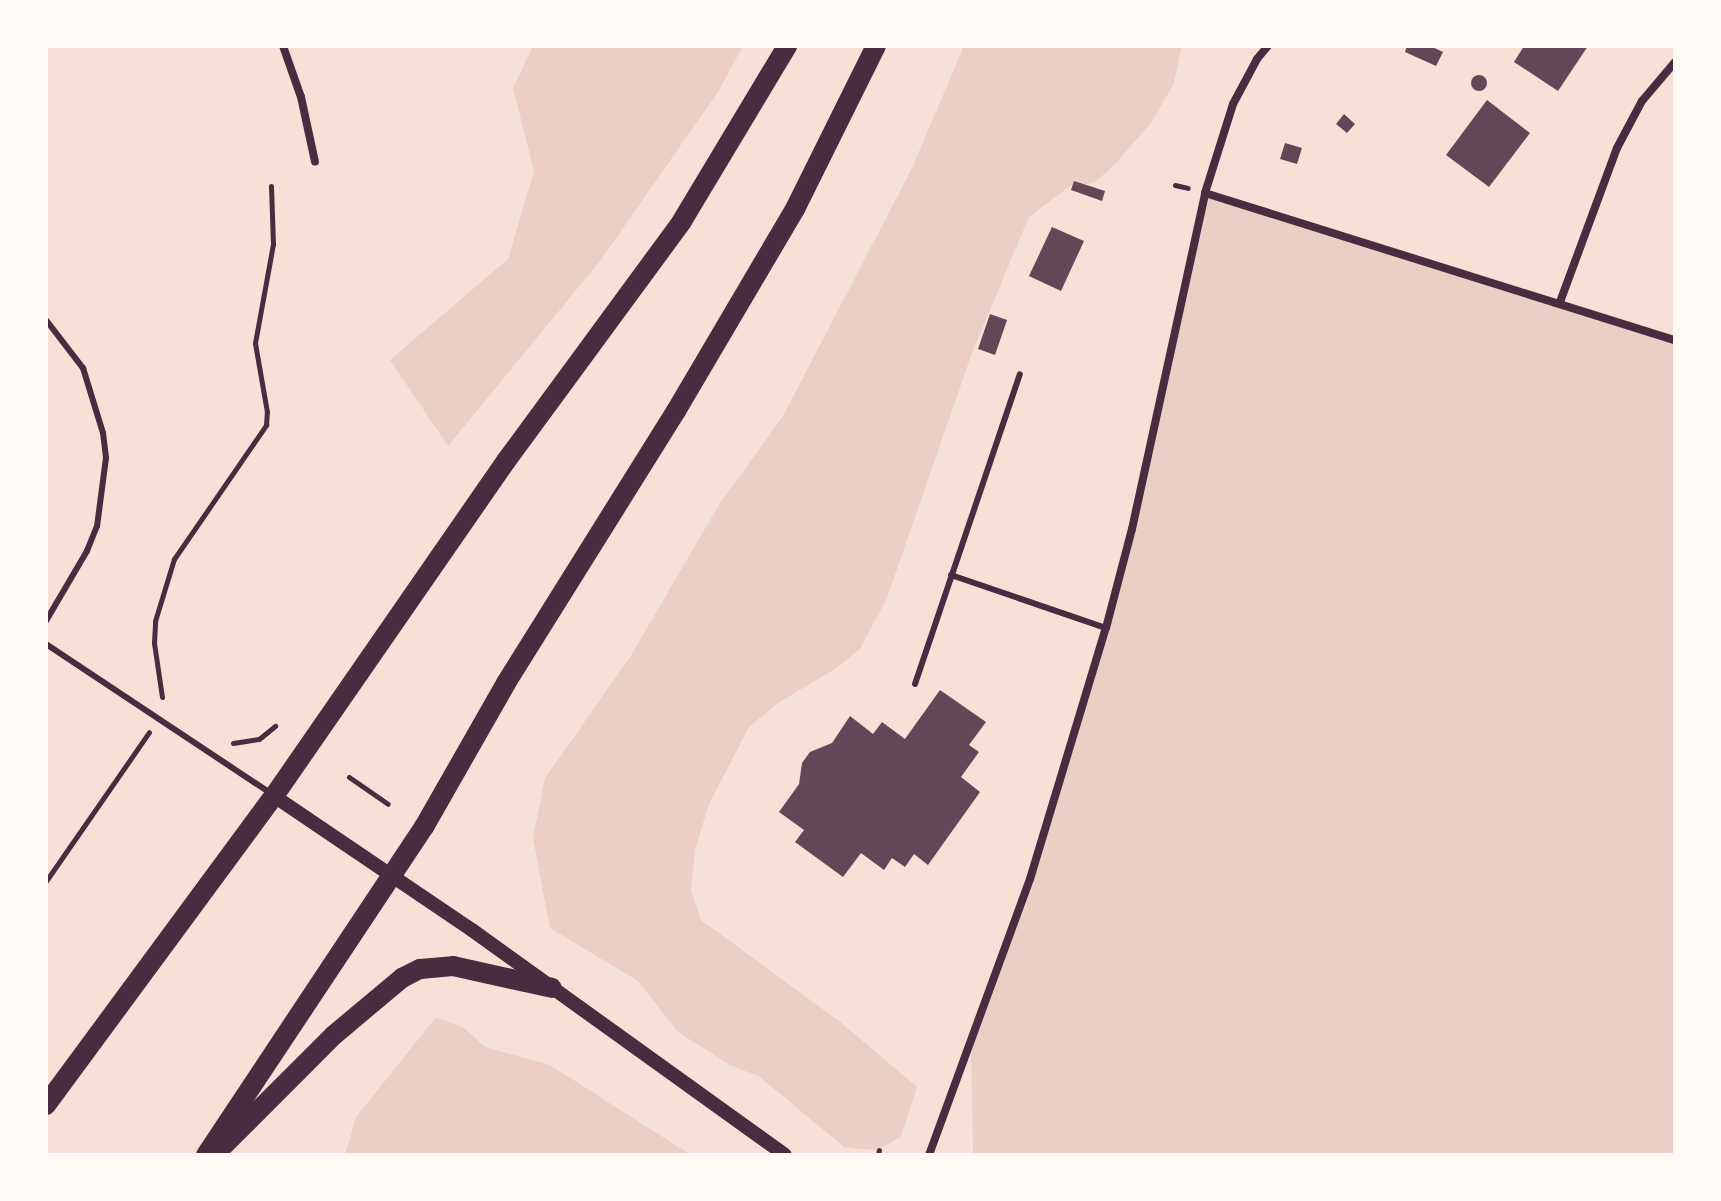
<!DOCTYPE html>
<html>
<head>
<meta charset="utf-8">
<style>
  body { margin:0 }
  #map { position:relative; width:1721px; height:1201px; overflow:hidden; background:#f7e1d7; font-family:"Open Sans",sans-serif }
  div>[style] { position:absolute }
  .green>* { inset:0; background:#ebcfc5 }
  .building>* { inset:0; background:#644757 }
  .round { border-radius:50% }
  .path>* { height:5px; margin:-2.5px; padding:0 2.5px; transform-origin:2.5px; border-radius:2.5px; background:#4a2c40 }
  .service>* { height:6px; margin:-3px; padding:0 3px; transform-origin:3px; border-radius:3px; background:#4a2c40 }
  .minor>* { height:8px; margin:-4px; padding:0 4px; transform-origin:4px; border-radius:4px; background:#4a2c40 }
  .tertiary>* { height:14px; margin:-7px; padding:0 7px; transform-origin:7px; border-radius:7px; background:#4a2c40 }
  .primary>* { height:20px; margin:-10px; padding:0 10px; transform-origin:10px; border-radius:10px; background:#4a2c40 }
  span { translate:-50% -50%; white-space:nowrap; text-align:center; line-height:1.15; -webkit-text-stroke:6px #fffaf5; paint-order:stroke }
  .frame { position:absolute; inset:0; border:48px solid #fffaf5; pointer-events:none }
</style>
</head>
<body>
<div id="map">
  <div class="green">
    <i style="clip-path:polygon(533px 46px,743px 46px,718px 92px,600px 261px,448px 446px,390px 360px,508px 259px,534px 171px,513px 88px)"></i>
    <i style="clip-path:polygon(964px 46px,1182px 46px,1174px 83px,1152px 122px,1113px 166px,1094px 183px,1070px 186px,1029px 217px,972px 353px,887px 598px,860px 649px,835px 669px,778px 703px,749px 727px,709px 804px,695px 850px,691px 891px,701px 920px,839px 1021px,917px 1087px,901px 1136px,879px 1150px,860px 1149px,844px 1147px,760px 1077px,728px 1064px,678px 1032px,638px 981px,550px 928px,533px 838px,545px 778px,630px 657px,720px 503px,783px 416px,911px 170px)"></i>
    <i style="clip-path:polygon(1205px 193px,1675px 340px,1675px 1155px,973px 1155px,971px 1048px,1030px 879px,1106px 628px)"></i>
    <i style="clip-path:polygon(436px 1017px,464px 1028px,485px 1047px,550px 1065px,691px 1155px,345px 1155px,356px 1117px)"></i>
  </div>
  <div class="building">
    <i style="clip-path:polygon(1407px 46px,1430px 46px,1443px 52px,1436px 66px,1405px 52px)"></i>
    <i style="clip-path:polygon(1524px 46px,1588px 46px,1558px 91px,1514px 62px)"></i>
    <i class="round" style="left:1471px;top:75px;width:16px;height:16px"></i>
    <i style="clip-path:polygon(1487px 100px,1530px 133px,1489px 187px,1446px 155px)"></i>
    <i style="clip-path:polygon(1344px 114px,1355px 124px,1347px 133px,1336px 124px)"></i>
    <i style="clip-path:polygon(1285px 143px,1302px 148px,1297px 164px,1280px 159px)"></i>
    <i style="clip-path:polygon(1074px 181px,1105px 191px,1102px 201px,1071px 190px)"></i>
    <i style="clip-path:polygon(1052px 227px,1084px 241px,1061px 291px,1029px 276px)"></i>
    <i style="clip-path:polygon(990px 314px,1007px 320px,995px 355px,978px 349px)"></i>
    <i style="clip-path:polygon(940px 690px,986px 722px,969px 745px,979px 752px,961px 777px,980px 792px,928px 865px,914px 854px,905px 867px,892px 858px,884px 870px,861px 853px,843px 877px,795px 842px,804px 830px,779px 812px,799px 784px,802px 763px,810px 752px,832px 743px,850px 716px,873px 734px,882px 722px,905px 739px)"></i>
  </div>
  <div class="path">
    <i style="left:1175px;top:185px;width:13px;rotate:13deg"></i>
    <i style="left:162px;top:697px;width:55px;rotate:-98.4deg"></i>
    <i style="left:154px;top:643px;width:22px;rotate:-87deg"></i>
    <i style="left:155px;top:621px;width:65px;rotate:-73deg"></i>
    <i style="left:174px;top:559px;width:163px;rotate:-55.5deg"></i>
    <i style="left:266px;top:425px;width:13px;rotate:-86deg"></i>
    <i style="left:267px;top:412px;width:70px;rotate:-99.9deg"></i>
    <i style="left:255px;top:343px;width:101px;rotate:-79.7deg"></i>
    <i style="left:273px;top:244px;width:58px;rotate:-92deg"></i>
    <i style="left:233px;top:743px;width:26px;rotate:-9deg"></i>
    <i style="left:259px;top:739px;width:21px;rotate:-39deg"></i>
    <i style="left:349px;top:777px;width:47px;rotate:34.7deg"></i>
    <i style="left:46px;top:881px;width:181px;rotate:-55.3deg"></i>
    <i style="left:878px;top:1155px;width:5px;rotate:-79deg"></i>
  </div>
  <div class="service">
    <i style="left:46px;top:320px;width:61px;rotate:52.4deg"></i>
    <i style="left:83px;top:368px;width:68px;rotate:72.9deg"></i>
    <i style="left:103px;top:433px;width:25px;rotate:83deg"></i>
    <i style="left:106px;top:458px;width:69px;rotate:97.5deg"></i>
    <i style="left:97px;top:526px;width:27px;rotate:112deg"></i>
    <i style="left:87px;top:551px;width:81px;rotate:120.4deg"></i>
    <i style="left:951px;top:575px;width:164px;rotate:18.9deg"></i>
    <i style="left:46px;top:644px;width:273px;rotate:33.6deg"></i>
    <i style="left:915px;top:684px;width:327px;rotate:-71.3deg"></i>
  </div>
  <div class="minor">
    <i style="left:283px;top:46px;width:54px;rotate:70.6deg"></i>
    <i style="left:301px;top:97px;width:66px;rotate:77.8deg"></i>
    <i style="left:1205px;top:193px;width:492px;rotate:17.4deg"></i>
    <i style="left:1560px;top:302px;width:164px;rotate:-69.7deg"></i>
    <i style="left:1617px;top:148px;width:53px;rotate:-62deg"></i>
    <i style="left:1642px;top:101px;width:51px;rotate:-49.8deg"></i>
    <i style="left:929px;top:1155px;width:294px;rotate:-69.9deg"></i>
    <i style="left:1030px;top:879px;width:262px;rotate:-73.2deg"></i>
    <i style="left:1106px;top:628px;width:102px;rotate:-75.3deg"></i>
    <i style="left:1132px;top:529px;width:344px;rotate:-77.7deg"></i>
    <i style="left:1205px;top:193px;width:93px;rotate:-72.5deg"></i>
    <i style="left:1233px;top:104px;width:51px;rotate:-61.9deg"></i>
    <i style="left:1257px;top:59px;width:17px;rotate:-50deg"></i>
  </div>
  <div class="tertiary">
    <i style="left:274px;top:796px;width:239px;rotate:34.1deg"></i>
    <i style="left:472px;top:930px;width:385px;rotate:35.7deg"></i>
  </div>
  <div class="primary">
    <i style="left:46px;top:1105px;width:384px;rotate:-53.6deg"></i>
    <i style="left:274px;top:796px;width:407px;rotate:-55.3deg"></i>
    <i style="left:506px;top:461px;width:298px;rotate:-53.7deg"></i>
    <i style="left:682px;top:221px;width:204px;rotate:-59deg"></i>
    <i style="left:222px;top:1147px;width:158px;rotate:-45deg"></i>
    <i style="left:334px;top:1035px;width:89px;rotate:-40deg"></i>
    <i style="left:402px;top:978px;width:20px;rotate:-27deg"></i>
    <i style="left:420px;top:969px;width:33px;rotate:-5deg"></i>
    <i style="left:453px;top:966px;width:101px;rotate:12.5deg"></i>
    <i style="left:206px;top:1155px;width:394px;rotate:-56.4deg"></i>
    <i style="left:424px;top:827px;width:166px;rotate:-60.3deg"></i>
    <i style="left:506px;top:683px;width:321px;rotate:-58deg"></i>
    <i style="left:676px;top:411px;width:234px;rotate:-59.5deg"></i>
    <i style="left:795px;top:209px;width:182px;rotate:-63.6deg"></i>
  </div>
  <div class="frame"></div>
</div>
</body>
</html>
